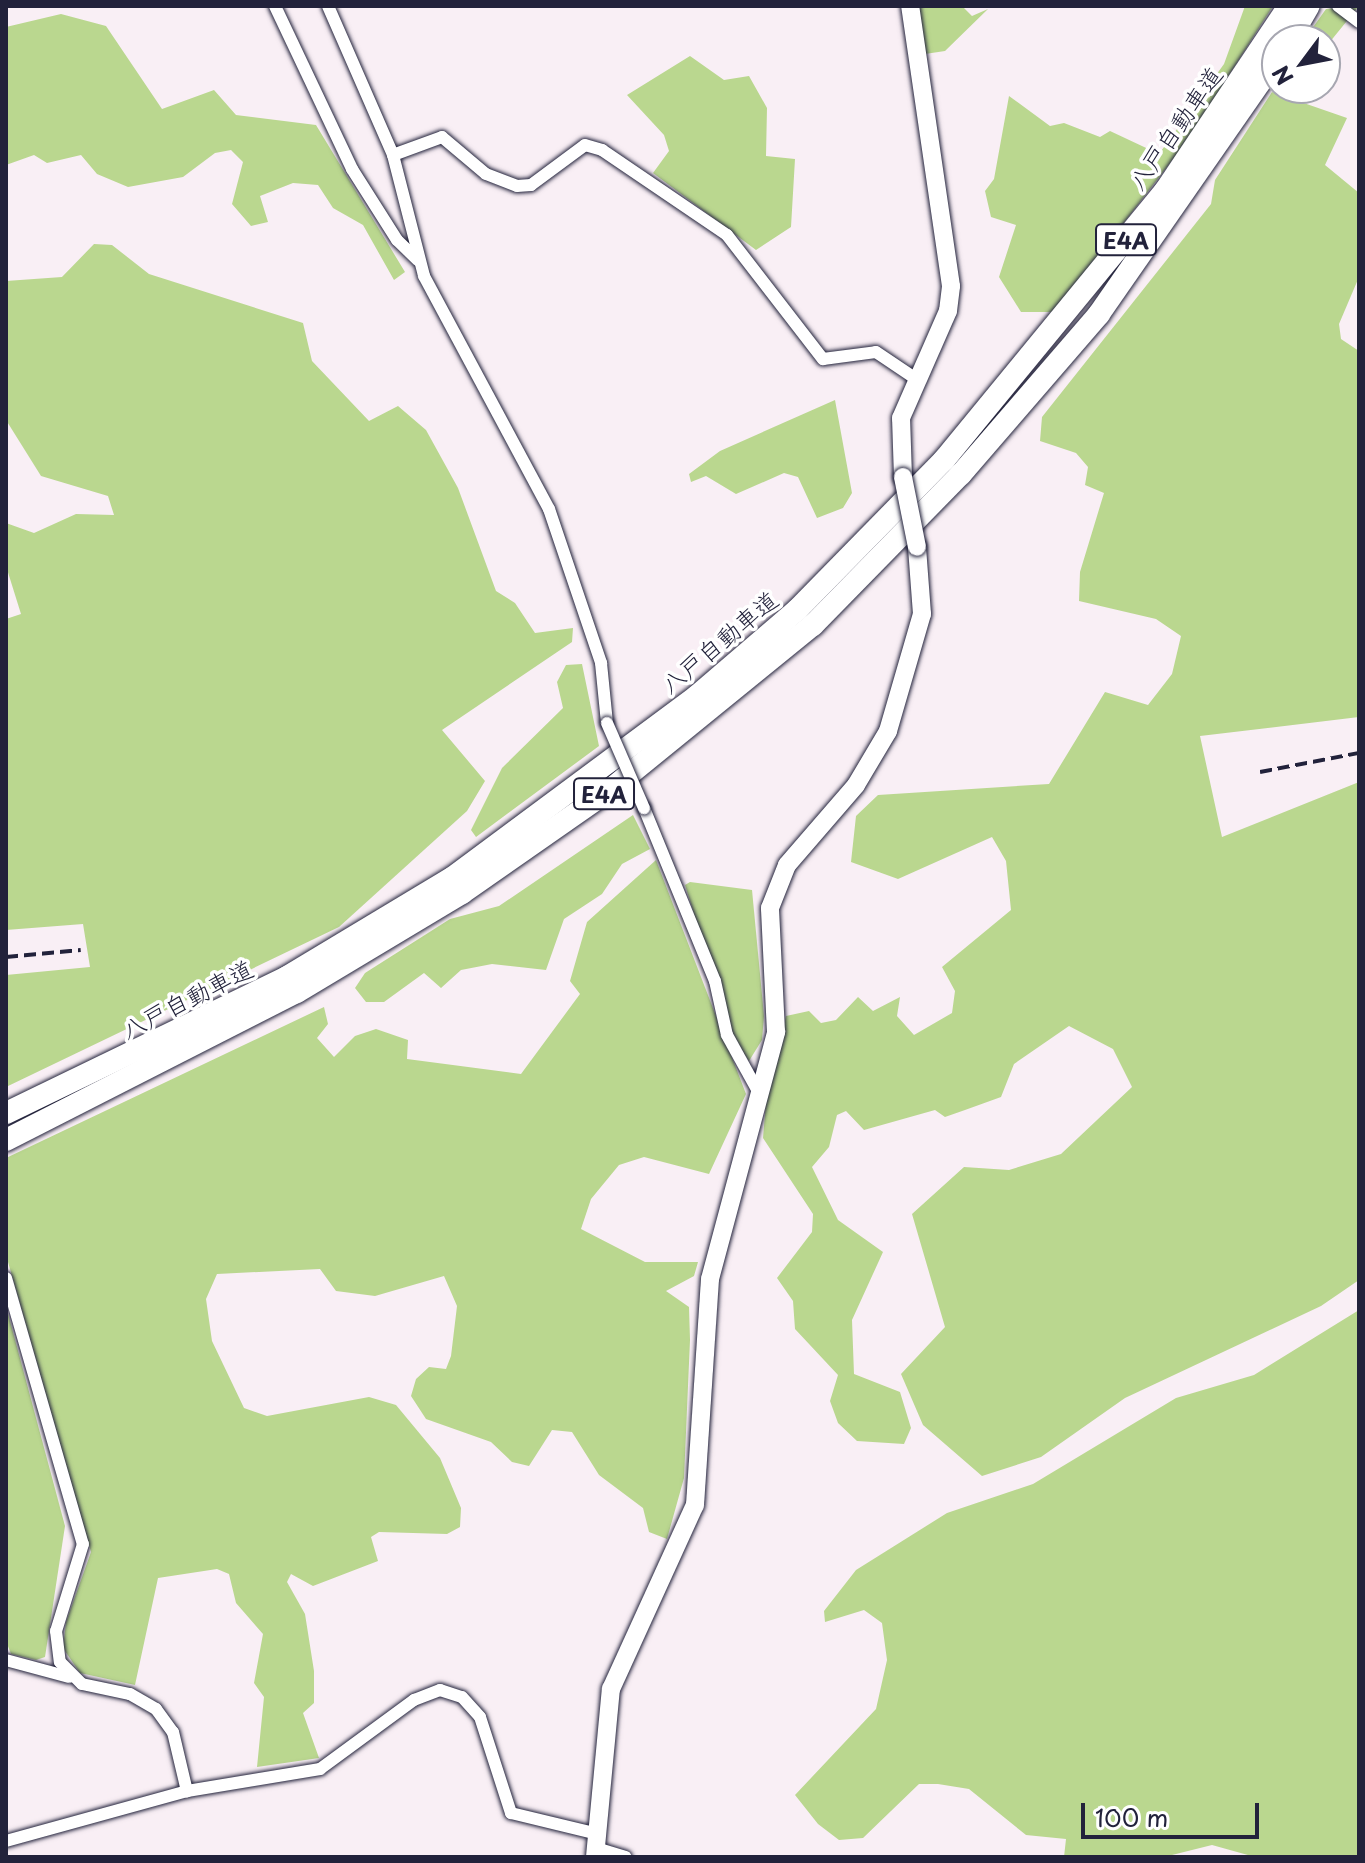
<!DOCTYPE html>
<html>
<head>
<meta charset="utf-8">
<style>
  body { margin:0 }
  #map { position:relative; width:1365px; height:1863px; overflow:hidden; background:#f9eff5; font-family:"Playpen Sans","Klee One",sans-serif }
  div>[style] { position:absolute }
  .green>* { inset:0; background:#bad78f }
  .roads { filter:drop-shadow(0 0 2px #22223b) drop-shadow(0 0 2px #22223b) }
  .street>* { height:12px; margin:-6px; padding:0 6px; transform-origin:6px; border-radius:6px; background:#fff }
  .secondary>* { height:18px; margin:-9px; padding:0 9px; transform-origin:9px; border-radius:9px; background:#fff }
  .highway>* { height:22px; margin:-11px; padding:0 11px; transform-origin:11px; border-radius:11px; background:#fff }
  .rail>* { height:4px; margin-top:-2px; transform-origin:0; background:repeating-linear-gradient(90deg,#22223b 0 12px,transparent 0 18px) }
  .bridges { filter:drop-shadow(0 0 2px #22223b) drop-shadow(0 0 2px #22223b) }
  .street-bridge>* { height:12px; margin:-6px; padding:0 6px; transform-origin:6px; border-radius:6px; background:#fff }
  .secondary-bridge>* { height:18px; margin:-9px; padding:0 9px; transform-origin:9px; border-radius:9px; background:#fff }
  span { translate:-50% -50%; white-space:nowrap; text-align:center; line-height:1.15; -webkit-text-stroke:7px #fff; paint-order:stroke }
  .shield-label span { padding:2px 6px; background:#fff; border:2px solid; border-radius:6px; -webkit-text-stroke-width:0 }
  .shield-label { font-size:22px; color:#22223b; font-weight:700 }
  .street-label { font-size:24px; color:#22223b }
  .frame { position:absolute; inset:0; border:8px solid #22223b; pointer-events:none }
  .north { position:absolute; left:1261px; top:24px; width:80px; height:80px; box-sizing:border-box; background:#fff; border:2px solid #a7a7b1; border-radius:50%; rotate:238deg; font-size:22px; font-weight:700; line-height:32px; text-align:center; color:#22223b }
  .north::after { content:''; display:block; margin:auto; width:28px; height:36px; background:#22223b; clip-path:polygon(50% 0,100% 100%,50% 72%,0 100%) }
  .scale { position:absolute; left:1081px; top:1803px; width:178px; height:36px; box-sizing:border-box; border:4px solid #22223b; border-top:0; padding-left:10px; font-size:24px; line-height:28px; white-space:nowrap; color:#22223b; -webkit-text-stroke:6px #fff; paint-order:stroke }
</style>
</head>
<body>
<div id="map">
  <div class="green">
    <i style="clip-path:polygon(919px 6px,962px 6px,972px 16px,988px 9px,945px 51px,925px 54px)"></i>
    <i style="clip-path:polygon(1245px 6px,1273px 6px,1187px 141px,1055px 312px,1021px 312px,999px 277px,1016px 225px,991px 217px,985px 191px,994px 179px,1009px 96px,1050px 126px,1064px 123px,1100px 137px,1110px 131px,1159px 154px,1224px 64px)"></i>
    <i style="clip-path:polygon(1359px 6px,1325px 48px,1325px 40px,1304px 40px,1326px 9px)"></i>
    <i style="clip-path:polygon(61px 14px,106px 26px,162px 109px,214px 90px,236px 115px,316px 125px,405px 272px,394px 280px,363px 225px,333px 208px,318px 185px,293px 183px,260px 196px,268px 222px,251px 226px,232px 204px,243px 162px,231px 150px,215px 153px,183px 177px,128px 187px,97px 174px,81px 155px,47px 163px,34px 155px,6px 165px,6px 27px)"></i>
    <i style="clip-path:polygon(690px 56px,724px 80px,749px 76px,767px 108px,766px 156px,795px 159px,791px 227px,756px 250px,653px 173px,669px 151px,664px 135px,627px 95px)"></i>
    <i style="clip-path:polygon(1272px 92px,1347px 118px,1325px 165px,1359px 193px,1359px 277px,1339px 324px,1341px 339px,1359px 351px,1359px 717px,1200px 736px,1222px 837px,1359px 782px,1359px 1280px,1321px 1306px,1125px 1398px,1041px 1457px,982px 1476px,923px 1425px,901px 1374px,945px 1327px,912px 1214px,964px 1167px,1009px 1170px,1061px 1154px,1132px 1087px,1113px 1049px,1069px 1026px,1014px 1064px,1001px 1097px,965px 1110px,945px 1117px,935px 1110px,864px 1130px,846px 1111px,837px 1115px,829px 1147px,812px 1167px,838px 1220px,883px 1252px,852px 1320px,854px 1374px,900px 1392px,911px 1428px,904px 1444px,857px 1441px,838px 1423px,830px 1401px,838px 1375px,795px 1329px,793px 1301px,777px 1278px,812px 1232px,813px 1214px,763px 1138px,766px 1102px,786px 1016px,809px 1011px,821px 1023px,836px 1020px,858px 997px,873px 1011px,900px 997px,897px 1016px,914px 1035px,952px 1013px,955px 991px,942px 967px,1011px 910px,1006px 861px,992px 837px,898px 879px,851px 862px,856px 816px,878px 795px,1049px 784px,1105px 692px,1148px 705px,1172px 674px,1181px 636px,1156px 619px,1079px 601px,1080px 572px,1104px 493px,1085px 485px,1088px 467px,1076px 453px,1040px 441px,1042px 417px,1211px 204px,1215px 180px)"></i>
    <i style="clip-path:polygon(94px 244px,112px 245px,149px 274px,303px 323px,312px 361px,369px 421px,398px 406px,426px 430px,458px 488px,496px 591px,515px 603px,535px 633px,573px 628px,572px 642px,442px 730px,485px 781px,467px 811px,339px 927px,6px 1087px,6px 975px,90px 967px,83px 924px,6px 930px,6px 619px,21px 614px,6px 566px,6px 523px,34px 533px,76px 514px,114px 515px,108px 496px,41px 476px,6px 420px,6px 281px,62px 277px)"></i>
    <i style="clip-path:polygon(835px 400px,852px 493px,843px 508px,817px 518px,798px 477px,784px 473px,736px 494px,706px 476px,691px 482px,689px 474px,720px 451px)"></i>
    <i style="clip-path:polygon(582px 664px,599px 746px,476px 837px,471px 830px,502px 768px,563px 708px,557px 682px,566px 665px)"></i>
    <i style="clip-path:polygon(633px 815px,650px 849px,622px 864px,602px 894px,564px 919px,546px 970px,492px 964px,461px 970px,441px 988px,424px 973px,384px 1002px,366px 1002px,355px 988px,365px 973px,450px 919px,499px 906px)"></i>
    <i style="clip-path:polygon(656px 860px,746px 1094px,709px 1174px,644px 1157px,619px 1165px,591px 1199px,581px 1229px,645px 1262px,698px 1262px,694px 1276px,666px 1291px,689px 1307px,690px 1340px,684px 1478px,667px 1539px,649px 1532px,643px 1508px,599px 1475px,572px 1432px,552px 1430px,529px 1466px,512px 1462px,491px 1442px,426px 1419px,411px 1396px,416px 1379px,429px 1367px,446px 1369px,451px 1356px,457px 1306px,444px 1276px,375px 1296px,336px 1291px,320px 1269px,217px 1274px,206px 1299px,212px 1341px,244px 1408px,267px 1416px,369px 1397px,396px 1405px,440px 1458px,461px 1508px,460px 1527px,447px 1534px,379px 1532px,371px 1537px,378px 1561px,313px 1586px,291px 1574px,287px 1582px,305px 1614px,314px 1671px,314px 1703px,303px 1713px,319px 1758px,257px 1767px,264px 1697px,254px 1683px,263px 1634px,236px 1603px,229px 1574px,217px 1569px,158px 1578px,135px 1685px,80px 1673px,63px 1648px,66px 1622px,91px 1552px,6px 1255px,6px 1158px,324px 1007px,328px 1024px,317px 1038px,334px 1057px,355px 1036px,376px 1029px,408px 1040px,407px 1059px,521px 1074px,580px 994px,570px 981px,587px 922px)"></i>
    <i style="clip-path:polygon(690px 882px,752px 890px,764px 1016px,762px 1040px,749px 1061px,732px 1036px,685px 885px)"></i>
    <i style="clip-path:polygon(6px 1306px,65px 1526px,45px 1657px,36px 1660px,11px 1654px,6px 1641px)"></i>
    <i style="clip-path:polygon(1359px 1310px,1359px 1857px,1255px 1857px,1212px 1845px,1164px 1857px,1064px 1857px,1066px 1839px,1026px 1835px,969px 1789px,938px 1784px,919px 1784px,863px 1838px,839px 1840px,818px 1824px,795px 1795px,876px 1709px,887px 1660px,882px 1623px,864px 1610px,825px 1622px,824px 1611px,856px 1570px,947px 1513px,1033px 1484px,1176px 1398px,1254px 1375px)"></i>
  </div>
  <div class="roads">
    <div class="street">
      <i style="left:275px;top:6px;width:180px;rotate:64.7deg"></i>
      <i style="left:352px;top:169px;width:84px;rotate:57.6deg"></i>
      <i style="left:397px;top:240px;width:29px;rotate:44deg"></i>
      <i style="left:328px;top:6px;width:163px;rotate:66.4deg"></i>
      <i style="left:393px;top:155px;width:125px;rotate:75.6deg"></i>
      <i style="left:424px;top:276px;width:264px;rotate:61.8deg"></i>
      <i style="left:549px;top:509px;width:163px;rotate:71.3deg"></i>
      <i style="left:601px;top:663px;width:60px;rotate:84.3deg"></i>
      <i style="left:1338px;top:6px;width:26px;rotate:37deg"></i>
      <i style="left:393px;top:155px;width:52px;rotate:-20.2deg"></i>
      <i style="left:442px;top:137px;width:57px;rotate:40.1deg"></i>
      <i style="left:486px;top:174px;width:33px;rotate:21deg"></i>
      <i style="left:517px;top:186px;width:14px;rotate:-4deg"></i>
      <i style="left:531px;top:185px;width:67px;rotate:-36.5deg"></i>
      <i style="left:585px;top:145px;width:18px;rotate:16deg"></i>
      <i style="left:602px;top:150px;width:151px;rotate:34.2deg"></i>
      <i style="left:727px;top:235px;width:157px;rotate:52.3deg"></i>
      <i style="left:823px;top:359px;width:53px;rotate:-7.5deg"></i>
      <i style="left:876px;top:352px;width:48px;rotate:34deg"></i>
      <i style="left:644px;top:808px;width:187px;rotate:67.7deg"></i>
      <i style="left:715px;top:981px;width:55px;rotate:77.5deg"></i>
      <i style="left:727px;top:1035px;width:66px;rotate:61.1deg"></i>
      <i style="left:6px;top:1278px;width:277px;rotate:73.9deg"></i>
      <i style="left:83px;top:1544px;width:91px;rotate:107.2deg"></i>
      <i style="left:56px;top:1631px;width:31px;rotate:83deg"></i>
      <i style="left:60px;top:1662px;width:31px;rotate:45deg"></i>
      <i style="left:82px;top:1684px;width:49px;rotate:11.8deg"></i>
      <i style="left:130px;top:1694px;width:30px;rotate:30deg"></i>
      <i style="left:156px;top:1709px;width:29px;rotate:54deg"></i>
      <i style="left:173px;top:1732px;width:61px;rotate:76.7deg"></i>
      <i style="left:6px;top:1660px;width:65px;rotate:15.1deg"></i>
      <i style="left:6px;top:1841px;width:188px;rotate:-15.4deg"></i>
      <i style="left:187px;top:1791px;width:135px;rotate:-9.4deg"></i>
      <i style="left:320px;top:1769px;width:117px;rotate:-36.3deg"></i>
      <i style="left:414px;top:1700px;width:28px;rotate:-21deg"></i>
      <i style="left:440px;top:1690px;width:23px;rotate:18deg"></i>
      <i style="left:462px;top:1697px;width:27px;rotate:48deg"></i>
      <i style="left:480px;top:1717px;width:101px;rotate:72.1deg"></i>
      <i style="left:511px;top:1813px;width:89px;rotate:13.6deg"></i>
      <i style="left:596px;top:1848px;width:31px;rotate:17deg"></i>
    </div>
    <div class="secondary">
      <i style="left:903px;top:477px;width:59px;rotate:-91.9deg"></i>
      <i style="left:901px;top:418px;width:117px;rotate:-66.3deg"></i>
      <i style="left:948px;top:311px;width:25px;rotate:-83deg"></i>
      <i style="left:951px;top:286px;width:283px;rotate:-98.3deg"></i>
      <i style="left:595px;top:1857px;width:169px;rotate:-84.6deg"></i>
      <i style="left:611px;top:1689px;width:202px;rotate:-65.5deg"></i>
      <i style="left:695px;top:1505px;width:226px;rotate:-86.2deg"></i>
      <i style="left:710px;top:1279px;width:256px;rotate:-75deg"></i>
      <i style="left:776px;top:1032px;width:124px;rotate:-92.8deg"></i>
      <i style="left:770px;top:908px;width:46px;rotate:-68.4deg"></i>
      <i style="left:787px;top:865px;width:106px;rotate:-49.2deg"></i>
      <i style="left:856px;top:785px;width:63px;rotate:-59.3deg"></i>
      <i style="left:888px;top:731px;width:122px;rotate:-73.8deg"></i>
      <i style="left:922px;top:614px;width:67px;rotate:-94.3deg"></i>
    </div>
    <div class="highway">
      <i style="left:1289px;top:40px;width:39px;rotate:-60deg"></i>
      <i style="left:6px;top:1113px;width:312px;rotate:-25.8deg"></i>
      <i style="left:287px;top:977px;width:192px;rotate:-31deg"></i>
      <i style="left:452px;top:878px;width:305px;rotate:-36.6deg"></i>
      <i style="left:697px;top:696px;width:132px;rotate:-40.7deg"></i>
      <i style="left:797px;top:610px;width:210px;rotate:-45.6deg"></i>
      <i style="left:944px;top:460px;width:348px;rotate:-50.6deg"></i>
      <i style="left:1165px;top:191px;width:223px;rotate:-56.2deg"></i>
      <i style="left:6px;top:1140px;width:326px;rotate:-27deg"></i>
      <i style="left:297px;top:992px;width:192px;rotate:-31deg"></i>
      <i style="left:462px;top:893px;width:182px;rotate:-34.9deg"></i>
      <i style="left:611px;top:789px;width:260px;rotate:-39.1deg"></i>
      <i style="left:813px;top:625px;width:211px;rotate:-45.6deg"></i>
      <i style="left:961px;top:474px;width:211px;rotate:-49.2deg"></i>
      <i style="left:1099px;top:314px;width:312px;rotate:-55.2deg"></i>
    </div>
  </div>
  <div class="rail">
    <i style="left:1260px;top:772px;width:101px;rotate:-10.9deg"></i>
    <i style="left:6px;top:957px;width:75px;rotate:-5.3deg"></i>
  </div>
  <div class="bridges">
    <div class="street-bridge">
      <i style="left:607px;top:723px;width:93px;rotate:66.5deg"></i>
    </div>
    <div class="secondary-bridge">
      <i style="left:903px;top:477px;width:71px;rotate:78.7deg"></i>
    </div>
  </div>
  <div class="shield-label">
    <span style="left:1126px;top:240px">E4A</span>
    <span style="left:604px;top:794px">E4A</span>
  </div>
  <div class="street-label">
    <span style="left:1175px;top:128px;rotate:-55deg">八戸自動車道</span>
    <span style="left:719px;top:642px;rotate:-40deg">八戸自動車道</span>
    <span style="left:187px;top:999px;rotate:-27deg">八戸自動車道</span>
  </div>
  <div class="frame"></div>
  <div class="north">N</div>
  <div class="scale">100 m</div>
</div>
</body>
</html>
